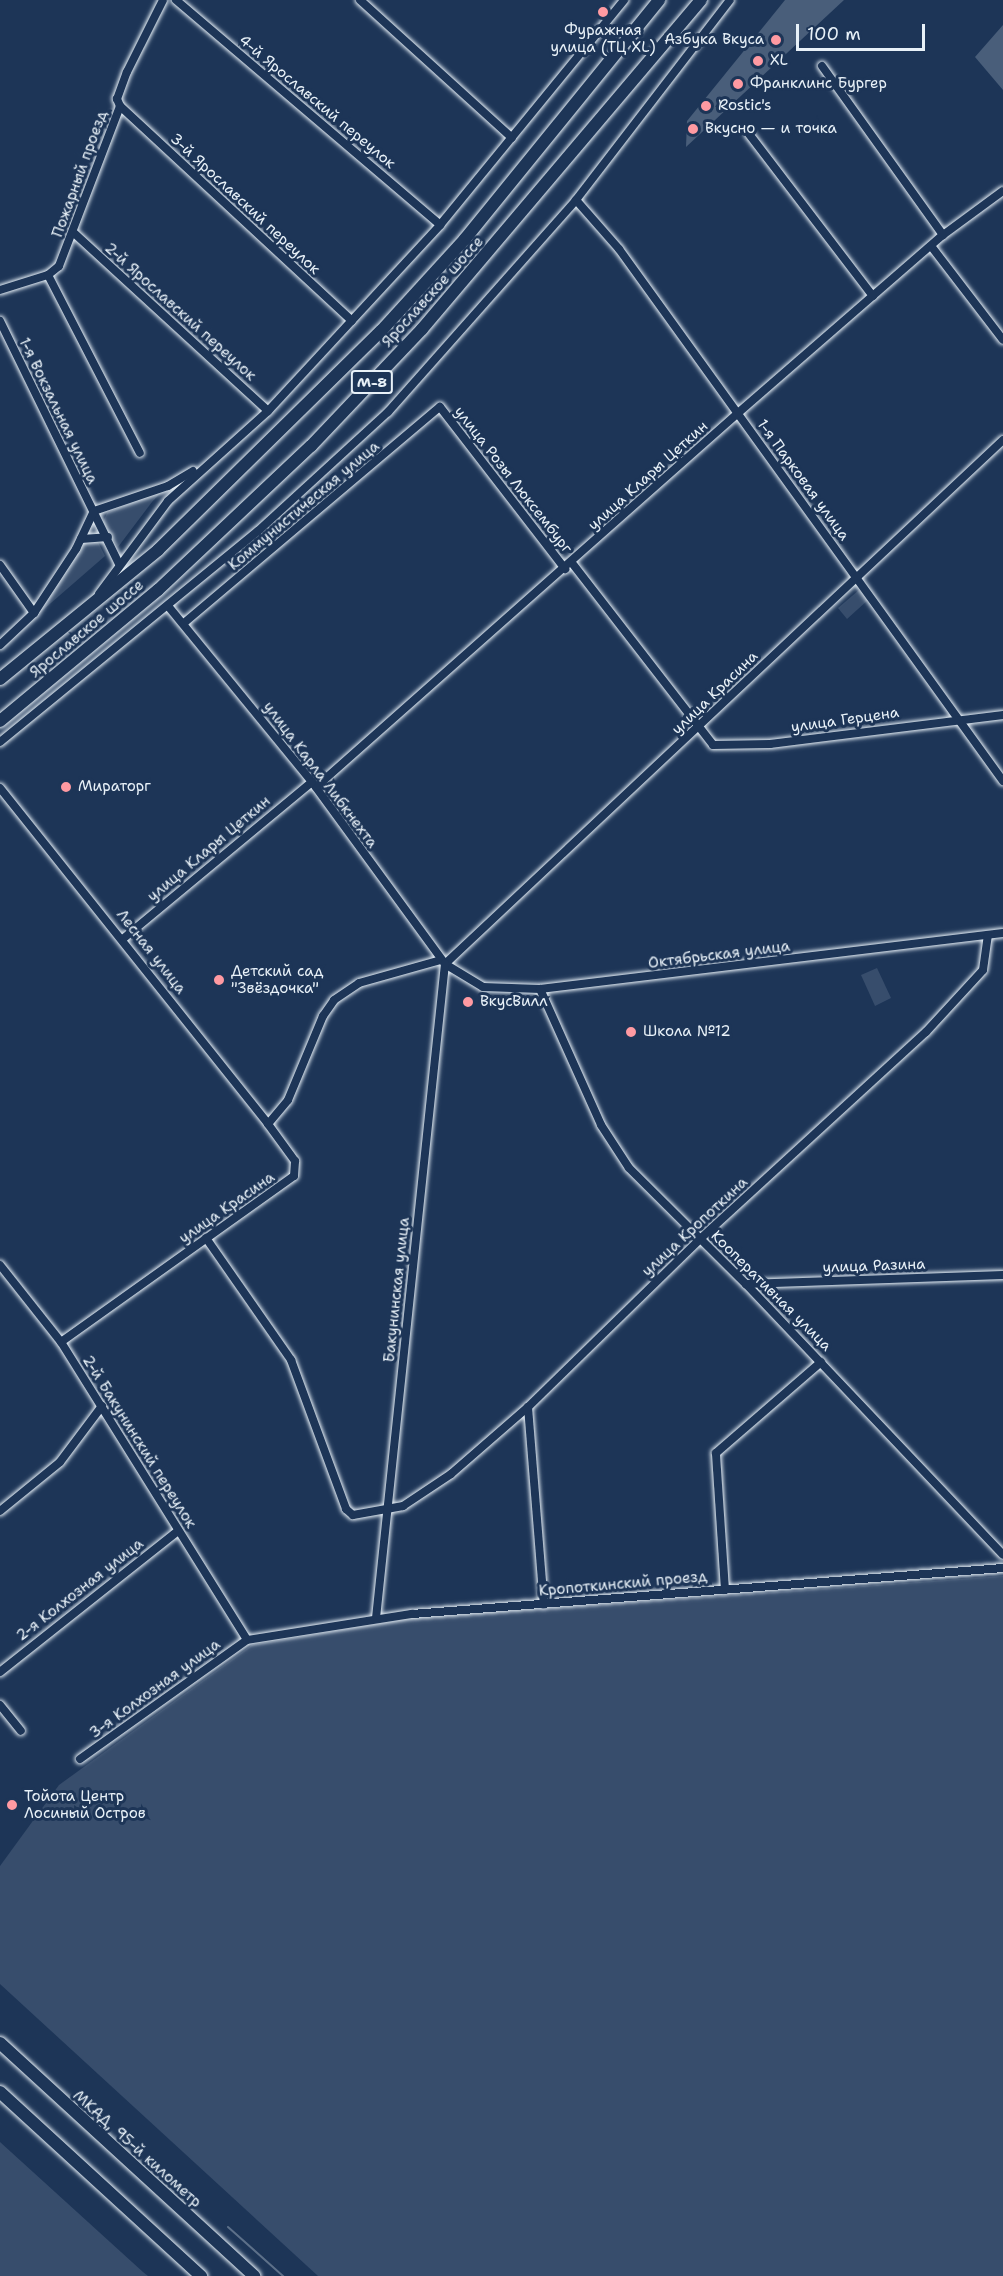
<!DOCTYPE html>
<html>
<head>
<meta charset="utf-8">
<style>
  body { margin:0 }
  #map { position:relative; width:1003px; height:2276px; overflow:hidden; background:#1d3557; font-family:"Shantell Sans",sans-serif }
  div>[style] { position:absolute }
  .green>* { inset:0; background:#374d6c }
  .stream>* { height:2px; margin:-1px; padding:0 1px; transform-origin:1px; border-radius:1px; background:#5d7089 }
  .building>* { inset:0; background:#495e7a }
  .roads { filter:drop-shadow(0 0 2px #e8f1f8) drop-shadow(0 0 2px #e8f1f8) }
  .minor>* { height:8px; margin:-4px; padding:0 4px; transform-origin:4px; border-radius:4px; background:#1d3557 }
  .highway>* { height:12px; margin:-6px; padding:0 6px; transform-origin:6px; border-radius:6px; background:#1d3557 }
  .dots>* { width:16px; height:16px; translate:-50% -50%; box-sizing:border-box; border:3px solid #1d3557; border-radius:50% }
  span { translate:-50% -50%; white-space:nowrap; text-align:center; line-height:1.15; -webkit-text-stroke:6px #1d3557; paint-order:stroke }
  .shield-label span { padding:2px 4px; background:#1d3557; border:2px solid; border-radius:4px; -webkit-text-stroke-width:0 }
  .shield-label { font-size:14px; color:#e8f1f8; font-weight:700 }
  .poi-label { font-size:15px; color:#e8f1f8 }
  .right { translate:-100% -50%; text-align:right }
  .left { translate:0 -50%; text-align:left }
  .street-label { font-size:15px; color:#e8f1f8 }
  .scale { position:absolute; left:796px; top:24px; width:129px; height:27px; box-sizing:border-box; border:3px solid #e8f1f8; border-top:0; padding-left:8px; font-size:18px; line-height:21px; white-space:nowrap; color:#e8f1f8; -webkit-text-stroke:4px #1d3557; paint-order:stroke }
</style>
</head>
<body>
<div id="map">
  <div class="green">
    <i style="clip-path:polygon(163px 490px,152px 502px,118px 547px,103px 522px,107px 513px)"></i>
    <i style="clip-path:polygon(97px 540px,105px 556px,36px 616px,84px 543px)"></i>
    <i style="clip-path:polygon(859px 590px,868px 600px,847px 619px,838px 608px)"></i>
    <i style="clip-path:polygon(877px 968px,891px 998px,875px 1006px,861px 975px)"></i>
    <i style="clip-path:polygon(1003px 1576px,1003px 2276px,318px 2276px,0 1984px,0 1866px,59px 1785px,252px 1645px,413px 1618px)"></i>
    <i style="clip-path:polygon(0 2142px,143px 2272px,148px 2276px,0 2276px)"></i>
  </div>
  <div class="stream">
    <i style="left:228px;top:2227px;width:74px;rotate:41.7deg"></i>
  </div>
  <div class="building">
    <i style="clip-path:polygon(785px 0,844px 0,686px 147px,687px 121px)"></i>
    <i style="clip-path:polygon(1003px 25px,1003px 90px,975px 57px)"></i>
  </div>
  <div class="roads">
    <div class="minor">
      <i style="left:176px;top:0;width:347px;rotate:40.4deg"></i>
      <i style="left:360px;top:0;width:205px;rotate:42.2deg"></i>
      <i style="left:822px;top:66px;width:208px;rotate:54.4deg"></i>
      <i style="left:120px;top:106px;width:316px;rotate:42.8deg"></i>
      <i style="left:749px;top:134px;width:204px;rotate:52.6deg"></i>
      <i style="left:576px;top:200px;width:65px;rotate:48.7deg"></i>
      <i style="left:619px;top:249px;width:656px;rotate:54.18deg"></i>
      <i style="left:74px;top:233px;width:263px;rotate:42.5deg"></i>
      <i style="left:931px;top:246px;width:118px;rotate:52.5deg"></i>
      <i style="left:48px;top:275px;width:200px;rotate:62.7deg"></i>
      <i style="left:0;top:290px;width:50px;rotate:-17.4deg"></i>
      <i style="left:48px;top:275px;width:14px;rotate:-39deg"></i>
      <i style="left:59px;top:266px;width:171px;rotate:-69.1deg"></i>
      <i style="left:120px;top:106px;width:8px;rotate:-113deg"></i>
      <i style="left:117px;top:99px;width:29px;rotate:-70deg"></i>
      <i style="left:127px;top:72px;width:80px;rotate:-63.4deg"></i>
      <i style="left:0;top:321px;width:271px;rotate:63.9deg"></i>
      <i style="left:94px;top:511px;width:78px;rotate:-18.7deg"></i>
      <i style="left:168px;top:486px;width:29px;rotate:-31deg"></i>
      <i style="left:81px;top:539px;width:27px;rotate:-4deg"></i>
      <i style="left:572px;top:563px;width:230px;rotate:52.2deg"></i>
      <i style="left:713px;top:745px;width:57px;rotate:-1deg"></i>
      <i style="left:770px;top:744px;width:235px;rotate:-7.1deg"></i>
      <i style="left:0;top:565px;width:59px;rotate:54.7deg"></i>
      <i style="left:99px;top:594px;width:116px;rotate:-53.4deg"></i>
      <i style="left:168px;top:501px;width:135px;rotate:-42deg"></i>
      <i style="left:268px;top:411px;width:253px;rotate:-47.2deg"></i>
      <i style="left:440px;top:225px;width:291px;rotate:-50.7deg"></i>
      <i style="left:168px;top:606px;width:227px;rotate:50.7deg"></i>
      <i style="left:312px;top:782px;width:225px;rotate:53.8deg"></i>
      <i style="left:445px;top:964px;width:44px;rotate:31.2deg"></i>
      <i style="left:483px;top:987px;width:57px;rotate:2deg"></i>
      <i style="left:540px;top:989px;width:466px;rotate:-6.9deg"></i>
      <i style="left:184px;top:623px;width:335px;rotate:-40.2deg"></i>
      <i style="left:440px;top:407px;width:205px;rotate:52.3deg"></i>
      <i style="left:0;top:645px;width:47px;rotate:-43.3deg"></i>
      <i style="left:34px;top:613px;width:77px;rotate:-56.7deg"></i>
      <i style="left:76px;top:549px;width:42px;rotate:-64.7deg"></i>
      <i style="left:0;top:742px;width:333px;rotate:-39.3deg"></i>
      <i style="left:258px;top:531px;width:176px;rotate:-42.5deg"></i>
      <i style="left:388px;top:412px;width:283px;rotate:-48.4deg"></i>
      <i style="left:576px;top:200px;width:252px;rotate:-52.4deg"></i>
      <i style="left:316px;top:787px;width:564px;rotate:-41.55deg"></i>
      <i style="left:738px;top:413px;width:271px;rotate:-41deg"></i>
      <i style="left:943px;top:235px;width:74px;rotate:-36.3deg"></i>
      <i style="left:0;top:788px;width:430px;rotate:51.4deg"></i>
      <i style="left:124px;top:938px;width:244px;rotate:-39.7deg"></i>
      <i style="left:445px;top:964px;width:765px;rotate:-43.2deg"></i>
      <i style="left:540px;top:989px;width:149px;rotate:65.8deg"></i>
      <i style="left:601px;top:1125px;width:51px;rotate:56.9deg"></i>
      <i style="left:629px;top:1168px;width:165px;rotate:44.8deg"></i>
      <i style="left:746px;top:1284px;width:373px;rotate:46.5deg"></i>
      <i style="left:206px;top:1238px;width:149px;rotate:55.1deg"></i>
      <i style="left:291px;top:1360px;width:159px;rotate:69.7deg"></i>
      <i style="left:346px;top:1509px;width:9px;rotate:41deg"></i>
      <i style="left:353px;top:1515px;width:51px;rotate:-10.2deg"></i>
      <i style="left:403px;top:1506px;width:58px;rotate:-33.7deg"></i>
      <i style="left:451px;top:1474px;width:102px;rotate:-41deg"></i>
      <i style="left:528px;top:1407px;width:240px;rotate:-44.3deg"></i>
      <i style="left:700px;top:1239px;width:306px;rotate:-42.5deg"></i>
      <i style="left:926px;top:1032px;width:84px;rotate:-47.4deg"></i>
      <i style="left:983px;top:970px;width:35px;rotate:-82deg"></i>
      <i style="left:0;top:1265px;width:98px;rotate:51.6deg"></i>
      <i style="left:61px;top:1342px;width:351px;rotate:58deg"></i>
      <i style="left:746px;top:1284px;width:257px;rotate:-2deg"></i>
      <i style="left:61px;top:1342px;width:286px;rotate:-35.5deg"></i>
      <i style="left:294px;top:1176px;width:15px;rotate:-86deg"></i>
      <i style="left:295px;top:1161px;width:46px;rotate:-126.1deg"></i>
      <i style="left:268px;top:1124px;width:31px;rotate:-50deg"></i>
      <i style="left:288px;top:1100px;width:91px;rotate:-67.4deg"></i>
      <i style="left:323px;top:1016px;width:19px;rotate:-55deg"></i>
      <i style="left:334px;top:1000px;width:30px;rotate:-34deg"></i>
      <i style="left:359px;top:983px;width:85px;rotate:-15.7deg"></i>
      <i style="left:528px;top:1407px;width:198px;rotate:85.4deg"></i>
      <i style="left:0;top:1511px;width:77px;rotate:-39.2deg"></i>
      <i style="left:60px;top:1462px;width:70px;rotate:-53.1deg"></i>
      <i style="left:725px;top:1590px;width:137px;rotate:-93.8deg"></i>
      <i style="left:716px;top:1453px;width:139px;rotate:-40.9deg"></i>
      <i style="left:376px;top:1618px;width:658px;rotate:-83.98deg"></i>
      <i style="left:0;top:1672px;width:227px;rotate:-38.4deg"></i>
      <i style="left:0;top:1705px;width:33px;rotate:51deg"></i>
      <i style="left:80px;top:1759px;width:205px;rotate:-35.5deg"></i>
      <i style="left:247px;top:1640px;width:167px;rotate:-9deg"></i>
      <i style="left:412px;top:1614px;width:593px;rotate:-4.45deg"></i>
    </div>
    <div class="highway">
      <i style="left:0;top:679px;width:204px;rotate:-39.2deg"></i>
      <i style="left:158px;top:550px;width:313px;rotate:-44.5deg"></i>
      <i style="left:381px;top:331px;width:125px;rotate:-47.6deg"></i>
      <i style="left:465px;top:239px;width:308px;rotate:-50.9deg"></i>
      <i style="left:0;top:721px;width:205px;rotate:-39.7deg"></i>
      <i style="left:158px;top:590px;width:210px;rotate:-43.3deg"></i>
      <i style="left:311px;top:446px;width:161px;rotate:-46.5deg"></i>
      <i style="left:422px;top:329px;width:431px;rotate:-49.7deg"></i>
      <i style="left:0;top:2043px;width:345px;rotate:42.5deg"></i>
      <i style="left:0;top:2092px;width:273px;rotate:42.5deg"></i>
    </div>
  </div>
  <div class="dots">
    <i style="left:603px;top:12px;background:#ff9aa2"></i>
    <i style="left:776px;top:40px;background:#ff9aa2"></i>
    <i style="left:758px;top:61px;background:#ff9aa2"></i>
    <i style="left:738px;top:84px;background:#ff9aa2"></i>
    <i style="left:706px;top:106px;background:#ff9aa2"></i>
    <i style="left:693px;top:129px;background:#ff9aa2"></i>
    <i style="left:66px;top:787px;background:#ff9aa2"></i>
    <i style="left:219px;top:980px;background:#ff9aa2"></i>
    <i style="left:468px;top:1002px;background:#ff9aa2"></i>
    <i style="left:631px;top:1032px;background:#ff9aa2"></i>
    <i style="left:12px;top:1805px;background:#ff9aa2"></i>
  </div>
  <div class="shield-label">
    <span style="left:372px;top:382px">М-8</span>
  </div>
  <div class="poi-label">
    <span style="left:603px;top:39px">Фуражная<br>улица (ТЦ XL)</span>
    <span class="right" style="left:764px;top:40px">Азбука Вкуса</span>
    <span class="left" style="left:770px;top:61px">XL</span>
    <span class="left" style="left:750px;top:84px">Франклинс Бургер</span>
    <span class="left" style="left:718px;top:106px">Rostic's</span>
    <span class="left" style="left:705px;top:129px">Вкусно — и точка</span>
    <span class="left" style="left:78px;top:787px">Мираторг</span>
    <span class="left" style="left:231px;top:980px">Детский сад<br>"Звёздочка"</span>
    <span class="left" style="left:480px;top:1002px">ВкусВилл</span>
    <span class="left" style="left:643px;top:1032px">Школа №12</span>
    <span class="left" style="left:24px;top:1805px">Тойота Центр<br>Лосиный Остров</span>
  </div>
  <div class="street-label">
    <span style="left:317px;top:102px;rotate:40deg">4-й Ярославский переулок</span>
    <span style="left:80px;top:174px;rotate:-70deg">Пожарный проезд</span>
    <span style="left:245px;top:204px;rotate:43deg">3-й Ярославский переулок</span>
    <span style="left:433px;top:292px;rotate:-48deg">Ярославское шоссе</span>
    <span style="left:180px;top:312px;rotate:42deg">2-й Ярославский переулок</span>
    <span style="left:58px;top:411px;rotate:64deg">1-я Вокзальная улица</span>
    <span style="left:648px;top:476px;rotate:-42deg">улица Клары Цеткин</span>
    <span style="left:513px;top:480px;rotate:52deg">улица Розы Люксембург</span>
    <span style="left:803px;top:480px;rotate:54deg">1-я Парковая улица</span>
    <span style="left:304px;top:506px;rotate:-40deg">Коммунистическая улица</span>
    <span style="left:87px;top:629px;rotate:-40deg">Ярославское шоссе</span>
    <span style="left:715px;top:693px;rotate:-44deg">улица Красина</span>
    <span style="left:845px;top:720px;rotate:-8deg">улица Герцена</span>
    <span style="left:320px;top:775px;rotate:53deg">улица Карла Либкнехта</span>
    <span style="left:209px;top:849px;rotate:-40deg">улица Клары Цеткин</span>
    <span style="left:151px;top:952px;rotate:52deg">Лесная улица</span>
    <span style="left:719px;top:955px;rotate:-7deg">Октябрьская улица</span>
    <span style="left:227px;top:1208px;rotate:-35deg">улица Красина</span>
    <span style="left:695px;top:1227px;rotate:-43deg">улица Кропоткина</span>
    <span style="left:874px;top:1266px;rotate:-2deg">улица Разина</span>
    <span style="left:397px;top:1290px;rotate:-84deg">Бакунинская улица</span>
    <span style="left:771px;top:1291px;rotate:45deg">Кооперативная улица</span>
    <span style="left:139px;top:1442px;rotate:58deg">2-й Бакунинский переулок</span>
    <span style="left:623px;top:1584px;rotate:-5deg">Кропоткинский проезд</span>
    <span style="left:80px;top:1590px;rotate:-38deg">2-я Колхозная улица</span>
    <span style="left:155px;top:1689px;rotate:-36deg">3-я Колхозная улица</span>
    <span style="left:137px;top:2149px;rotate:42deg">МКАД, 95-й километр</span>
  </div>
  <div class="scale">100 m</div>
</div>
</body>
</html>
